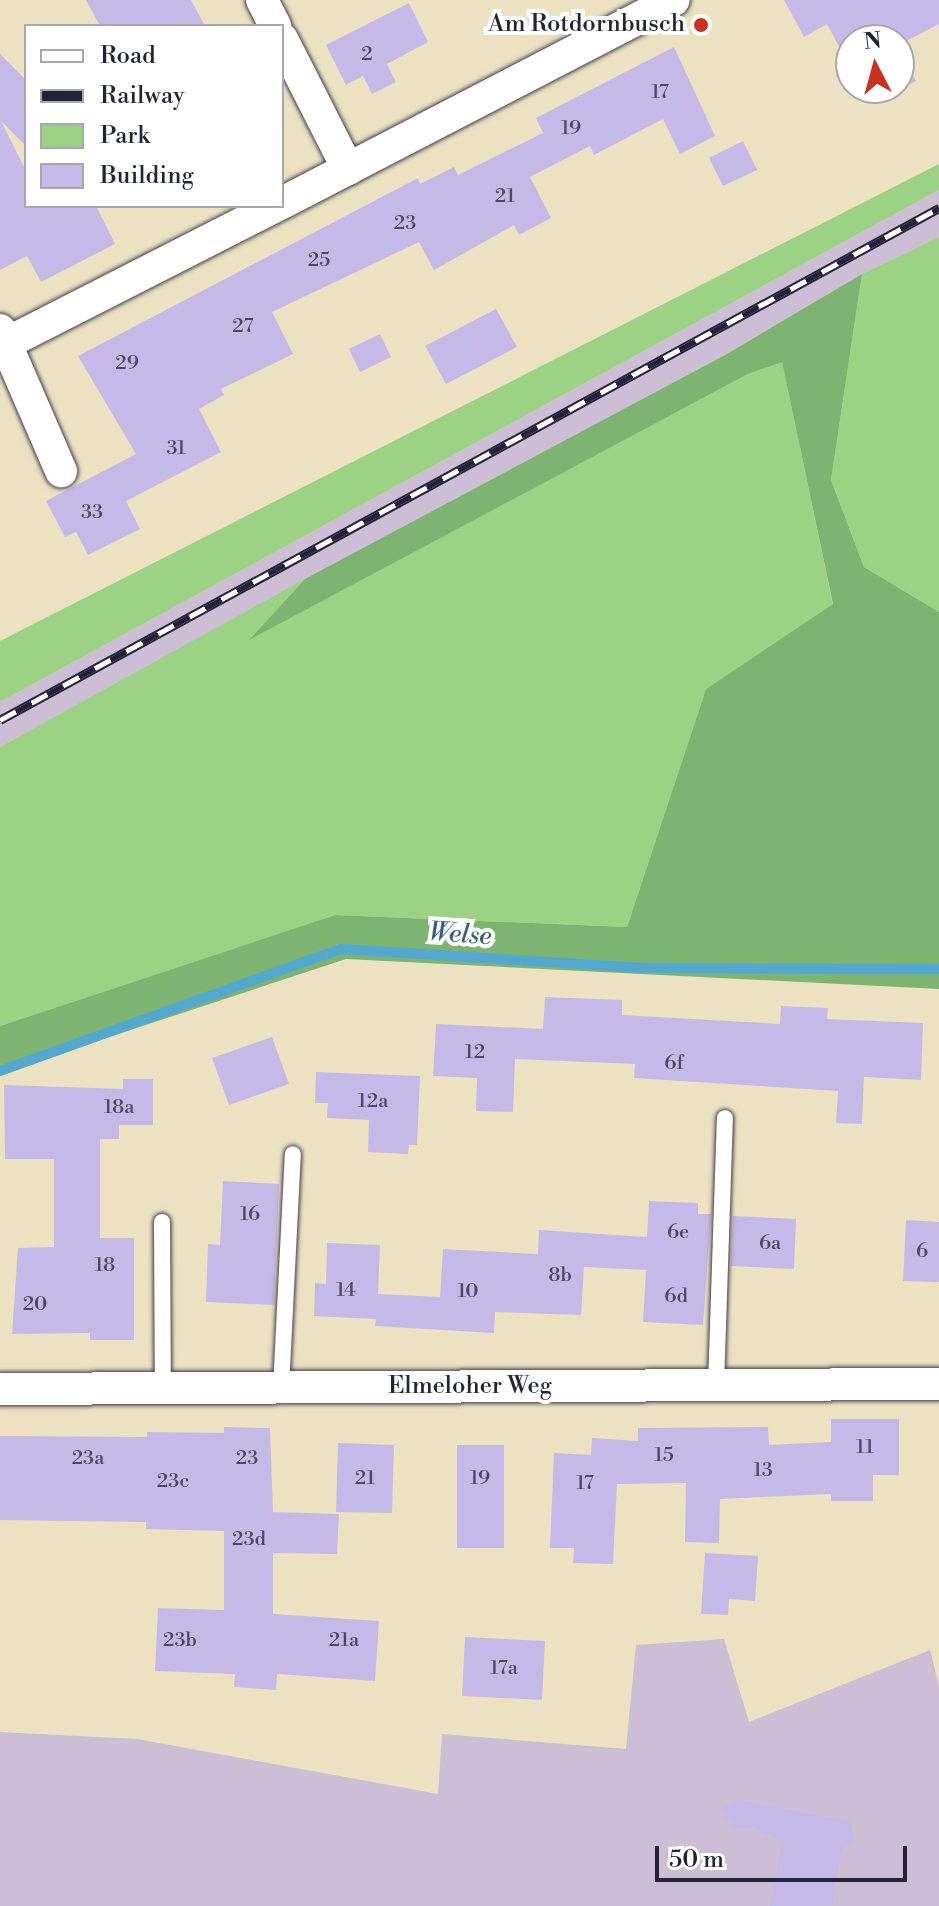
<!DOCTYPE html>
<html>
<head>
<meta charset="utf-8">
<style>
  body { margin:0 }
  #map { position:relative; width:939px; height:1906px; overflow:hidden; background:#ece2c1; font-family:"Libre Bodoni",serif }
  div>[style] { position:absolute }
  .industrial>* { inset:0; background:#ccbed4 }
  .green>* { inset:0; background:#9cd283 }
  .forest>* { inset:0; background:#7db471 }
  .stream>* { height:10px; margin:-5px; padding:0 5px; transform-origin:5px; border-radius:5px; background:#52a8cf }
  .building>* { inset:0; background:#c5bae7 }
  .roads { filter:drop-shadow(0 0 2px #403f4f) drop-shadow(0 0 2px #403f4f) }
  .lane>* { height:16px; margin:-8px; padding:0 8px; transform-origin:8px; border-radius:8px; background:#fff }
  .street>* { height:32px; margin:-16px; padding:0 16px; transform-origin:16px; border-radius:16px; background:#fff }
  .rail>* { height:9px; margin-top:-4.5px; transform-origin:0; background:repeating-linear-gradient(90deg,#fff 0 18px,#22223b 0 36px); box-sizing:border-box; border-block:2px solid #22223b }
  .dots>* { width:22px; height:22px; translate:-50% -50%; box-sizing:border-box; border:4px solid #fff; border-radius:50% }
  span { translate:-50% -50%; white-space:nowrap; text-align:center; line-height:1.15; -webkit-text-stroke:8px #fff; paint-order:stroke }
  .number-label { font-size:20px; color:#4b4866 }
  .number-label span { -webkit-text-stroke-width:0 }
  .poi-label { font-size:24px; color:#22223b }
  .right { translate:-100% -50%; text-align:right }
  .street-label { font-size:24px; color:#22223b }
  .water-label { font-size:26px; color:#385e7e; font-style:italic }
  .legend { position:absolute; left:24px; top:24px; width:260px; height:184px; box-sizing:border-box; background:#fff; border:2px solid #a7a7b1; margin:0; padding:10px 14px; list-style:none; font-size:24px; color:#22223b }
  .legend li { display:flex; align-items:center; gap:16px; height:40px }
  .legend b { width:40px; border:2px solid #a7a7b1 }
  .north { position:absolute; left:835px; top:24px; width:80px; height:80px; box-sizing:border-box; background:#fff; border:2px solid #a7a7b1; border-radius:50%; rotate:354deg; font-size:22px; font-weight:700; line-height:32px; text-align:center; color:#22223b }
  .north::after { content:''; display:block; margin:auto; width:28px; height:36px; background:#c8321e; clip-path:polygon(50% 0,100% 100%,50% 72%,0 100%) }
  .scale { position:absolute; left:655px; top:1846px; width:252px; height:36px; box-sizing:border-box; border:4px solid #22223b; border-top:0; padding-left:10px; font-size:24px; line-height:28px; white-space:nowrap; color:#22223b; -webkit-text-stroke:6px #fff; paint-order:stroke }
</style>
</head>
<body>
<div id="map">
  <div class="industrial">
    <i style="clip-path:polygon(939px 190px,939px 237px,862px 274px,725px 355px,0 747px,0 702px)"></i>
    <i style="clip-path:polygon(724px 1639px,749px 1722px,930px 1650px,939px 1686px,939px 1906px,0 1906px,0 1732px,137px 1739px,438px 1794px,442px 1734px,626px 1749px,636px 1645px)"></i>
  </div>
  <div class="green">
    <i style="clip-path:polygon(939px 164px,939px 190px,0 702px,0 641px)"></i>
    <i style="clip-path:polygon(939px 237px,939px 612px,864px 567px,831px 480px,862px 274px)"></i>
    <i style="clip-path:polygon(782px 361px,833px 605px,706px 689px,627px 927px,335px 915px,0 1026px,0 747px,305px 579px,251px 638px,748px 374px)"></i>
  </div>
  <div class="forest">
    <i style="clip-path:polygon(862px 274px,831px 480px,864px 567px,939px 612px,939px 989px,346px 959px,0 1073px,0 1026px,335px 915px,627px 927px,706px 689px,833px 604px,782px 362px,748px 374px,249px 640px,305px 579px,725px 355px)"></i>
  </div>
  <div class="stream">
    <i style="left:0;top:1071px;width:362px;rotate:-19.7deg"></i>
    <i style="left:341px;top:949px;width:304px;rotate:3.6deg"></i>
    <i style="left:644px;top:968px;width:295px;rotate:0.2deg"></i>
  </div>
  <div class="building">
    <i style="clip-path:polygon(86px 0,191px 0,205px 26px,100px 26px)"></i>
    <i style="clip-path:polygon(784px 0,939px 0,939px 24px,899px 45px,899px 40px,851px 40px,851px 47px,842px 52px,827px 24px,804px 37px)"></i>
    <i style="clip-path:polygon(409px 3px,428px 42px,387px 64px,396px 82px,372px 94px,363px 76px,346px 85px,326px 45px)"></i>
    <i style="clip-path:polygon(674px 47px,715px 136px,680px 154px,663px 119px,594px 155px,590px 146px,530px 177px,551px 218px,519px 235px,514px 225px,434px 270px,419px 242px,272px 312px,293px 354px,221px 389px,224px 395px,199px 409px,221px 452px,126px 501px,140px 529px,88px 555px,76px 532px,65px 537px,46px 501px,136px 454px,78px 356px,418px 178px,420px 184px,454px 167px,458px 175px,543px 133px,536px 118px)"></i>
    <i style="clip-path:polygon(899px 48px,916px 81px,893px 92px,891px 88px,899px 88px)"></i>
    <i style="clip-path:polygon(0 54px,26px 80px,26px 146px,1px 121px,26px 171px,26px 206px,96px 206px,115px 244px,41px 282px,27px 256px,0 270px)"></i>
    <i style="clip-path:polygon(743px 141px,757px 170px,723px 186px,709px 158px)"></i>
    <i style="clip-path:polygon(496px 309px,517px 347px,446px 384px,425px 346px)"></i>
    <i style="clip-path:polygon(380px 334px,391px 357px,360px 372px,349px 349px)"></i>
    <i style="clip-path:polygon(545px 997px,622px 1000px,622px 1015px,780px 1024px,781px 1006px,828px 1008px,827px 1019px,923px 1023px,921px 1080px,864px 1077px,862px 1124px,836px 1123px,838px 1091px,634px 1078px,635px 1064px,515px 1059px,513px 1112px,476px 1111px,477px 1078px,433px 1076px,436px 1024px,543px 1029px)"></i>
    <i style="clip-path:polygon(272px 1037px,289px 1084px,229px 1105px,212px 1058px)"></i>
    <i style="clip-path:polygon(316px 1072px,420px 1076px,417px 1145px,409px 1145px,408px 1154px,368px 1152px,369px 1120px,327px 1118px,328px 1103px,315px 1103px)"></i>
    <i style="clip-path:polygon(123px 1079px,153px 1079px,153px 1125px,119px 1125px,119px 1139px,100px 1139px,100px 1238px,134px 1238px,134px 1340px,90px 1340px,90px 1333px,12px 1334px,18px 1248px,54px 1247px,54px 1159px,5px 1159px,4px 1085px,123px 1089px)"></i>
    <i style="clip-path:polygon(223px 1181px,279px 1184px,274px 1305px,206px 1302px,208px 1244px,220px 1245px)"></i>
    <i style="clip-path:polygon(649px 1201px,698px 1203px,698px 1214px,711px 1214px,703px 1325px,643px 1322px,646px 1270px,584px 1267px,581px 1315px,495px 1312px,494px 1333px,375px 1326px,376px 1319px,314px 1316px,315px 1283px,326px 1284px,327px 1243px,380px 1245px,378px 1294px,440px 1297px,443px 1249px,538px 1254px,539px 1230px,647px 1237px)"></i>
    <i style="clip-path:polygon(733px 1216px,796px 1219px,794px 1269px,731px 1266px)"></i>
    <i style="clip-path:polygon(906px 1220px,939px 1222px,939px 1282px,903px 1281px)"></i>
    <i style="clip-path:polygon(831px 1419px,899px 1419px,899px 1475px,873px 1475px,873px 1501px,831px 1501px,831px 1494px,720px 1499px,719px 1543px,685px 1542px,686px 1483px,617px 1484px,613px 1564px,573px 1563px,574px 1548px,550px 1548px,554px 1453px,591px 1455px,592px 1438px,638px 1441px,638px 1428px,768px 1427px,769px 1445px,831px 1442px)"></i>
    <i style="clip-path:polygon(224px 1427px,270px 1428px,273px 1512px,339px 1514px,337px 1554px,273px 1553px,273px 1614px,379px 1621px,375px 1681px,277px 1674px,276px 1690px,234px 1687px,235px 1674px,155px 1671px,158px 1608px,224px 1610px,224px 1531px,146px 1529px,146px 1522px,0 1520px,0 1436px,147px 1437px,147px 1432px,224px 1433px)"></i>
    <i style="clip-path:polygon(338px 1443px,394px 1445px,392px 1513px,336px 1512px)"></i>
    <i style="clip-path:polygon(457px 1445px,504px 1445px,504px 1548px,457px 1548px)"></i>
    <i style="clip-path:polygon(705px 1553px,758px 1556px,755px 1601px,729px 1599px,728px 1615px,701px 1614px)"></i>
    <i style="clip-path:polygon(465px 1637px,545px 1641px,542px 1700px,462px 1696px)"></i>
    <i style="clip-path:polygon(738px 1800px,851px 1822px,854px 1839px,841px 1852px,832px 1906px,770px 1906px,782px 1842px,755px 1828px,734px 1828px,721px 1810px)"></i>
  </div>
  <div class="roads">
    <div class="lane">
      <i style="left:162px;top:1222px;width:167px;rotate:89.7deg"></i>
      <i style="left:716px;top:1386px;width:268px;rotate:-88.1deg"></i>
      <i style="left:281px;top:1388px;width:234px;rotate:-87.1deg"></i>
    </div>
    <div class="street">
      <i style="left:262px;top:0;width:29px;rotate:63deg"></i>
      <i style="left:282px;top:39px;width:146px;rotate:63.1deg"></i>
      <i style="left:282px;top:203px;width:441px;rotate:-27.4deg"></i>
      <i style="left:0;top:330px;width:154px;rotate:66.6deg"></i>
      <i style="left:5px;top:344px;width:304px;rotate:-27deg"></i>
      <i style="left:0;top:1389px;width:939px;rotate:-0.31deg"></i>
    </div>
  </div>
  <div class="rail">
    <i style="left:0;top:720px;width:1070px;rotate:-28.6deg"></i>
  </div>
  <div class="dots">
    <i style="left:701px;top:25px;background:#c8321e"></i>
  </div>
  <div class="number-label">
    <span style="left:367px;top:54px">2</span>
    <span style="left:660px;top:92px">17</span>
    <span style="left:571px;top:128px">19</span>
    <span style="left:505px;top:196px">21</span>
    <span style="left:405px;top:223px">23</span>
    <span style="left:319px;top:260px">25</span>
    <span style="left:243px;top:326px">27</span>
    <span style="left:127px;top:363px">29</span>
    <span style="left:176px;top:448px">31</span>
    <span style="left:92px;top:512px">33</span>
    <span style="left:475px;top:1052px">12</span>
    <span style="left:674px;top:1063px">6f</span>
    <span style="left:373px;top:1101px">12a</span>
    <span style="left:119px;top:1107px">18a</span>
    <span style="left:250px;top:1214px">16</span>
    <span style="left:678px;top:1232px">6e</span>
    <span style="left:770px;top:1243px">6a</span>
    <span style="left:922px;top:1251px">6</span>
    <span style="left:105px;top:1265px">18</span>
    <span style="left:560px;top:1275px">8b</span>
    <span style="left:346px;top:1290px">14</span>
    <span style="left:468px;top:1291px">10</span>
    <span style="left:676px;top:1296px">6d</span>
    <span style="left:35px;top:1304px">20</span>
    <span style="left:865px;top:1447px">11</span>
    <span style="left:664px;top:1455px">15</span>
    <span style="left:88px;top:1458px">23a</span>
    <span style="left:247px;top:1458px">23</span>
    <span style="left:763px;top:1470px">13</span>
    <span style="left:365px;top:1478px">21</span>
    <span style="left:480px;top:1478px">19</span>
    <span style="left:173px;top:1481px">23c</span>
    <span style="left:585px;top:1483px">17</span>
    <span style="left:249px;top:1539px">23d</span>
    <span style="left:180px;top:1640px">23b</span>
    <span style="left:344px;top:1640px">21a</span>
    <span style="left:504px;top:1668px">17a</span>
  </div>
  <div class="poi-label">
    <span class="right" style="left:685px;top:25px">Am Rotdornbusch</span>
  </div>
  <div class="street-label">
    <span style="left:470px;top:1387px">Elmeloher Weg</span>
  </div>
  <div class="water-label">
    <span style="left:460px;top:935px;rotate:4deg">Welse</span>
  </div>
  <ul class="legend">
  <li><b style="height:10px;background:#fff"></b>Road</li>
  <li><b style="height:10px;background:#22223b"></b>Railway</li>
  <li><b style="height:22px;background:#9cd283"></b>Park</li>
  <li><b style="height:22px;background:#c5bae7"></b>Building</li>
  </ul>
  <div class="north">N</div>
  <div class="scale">50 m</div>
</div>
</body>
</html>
